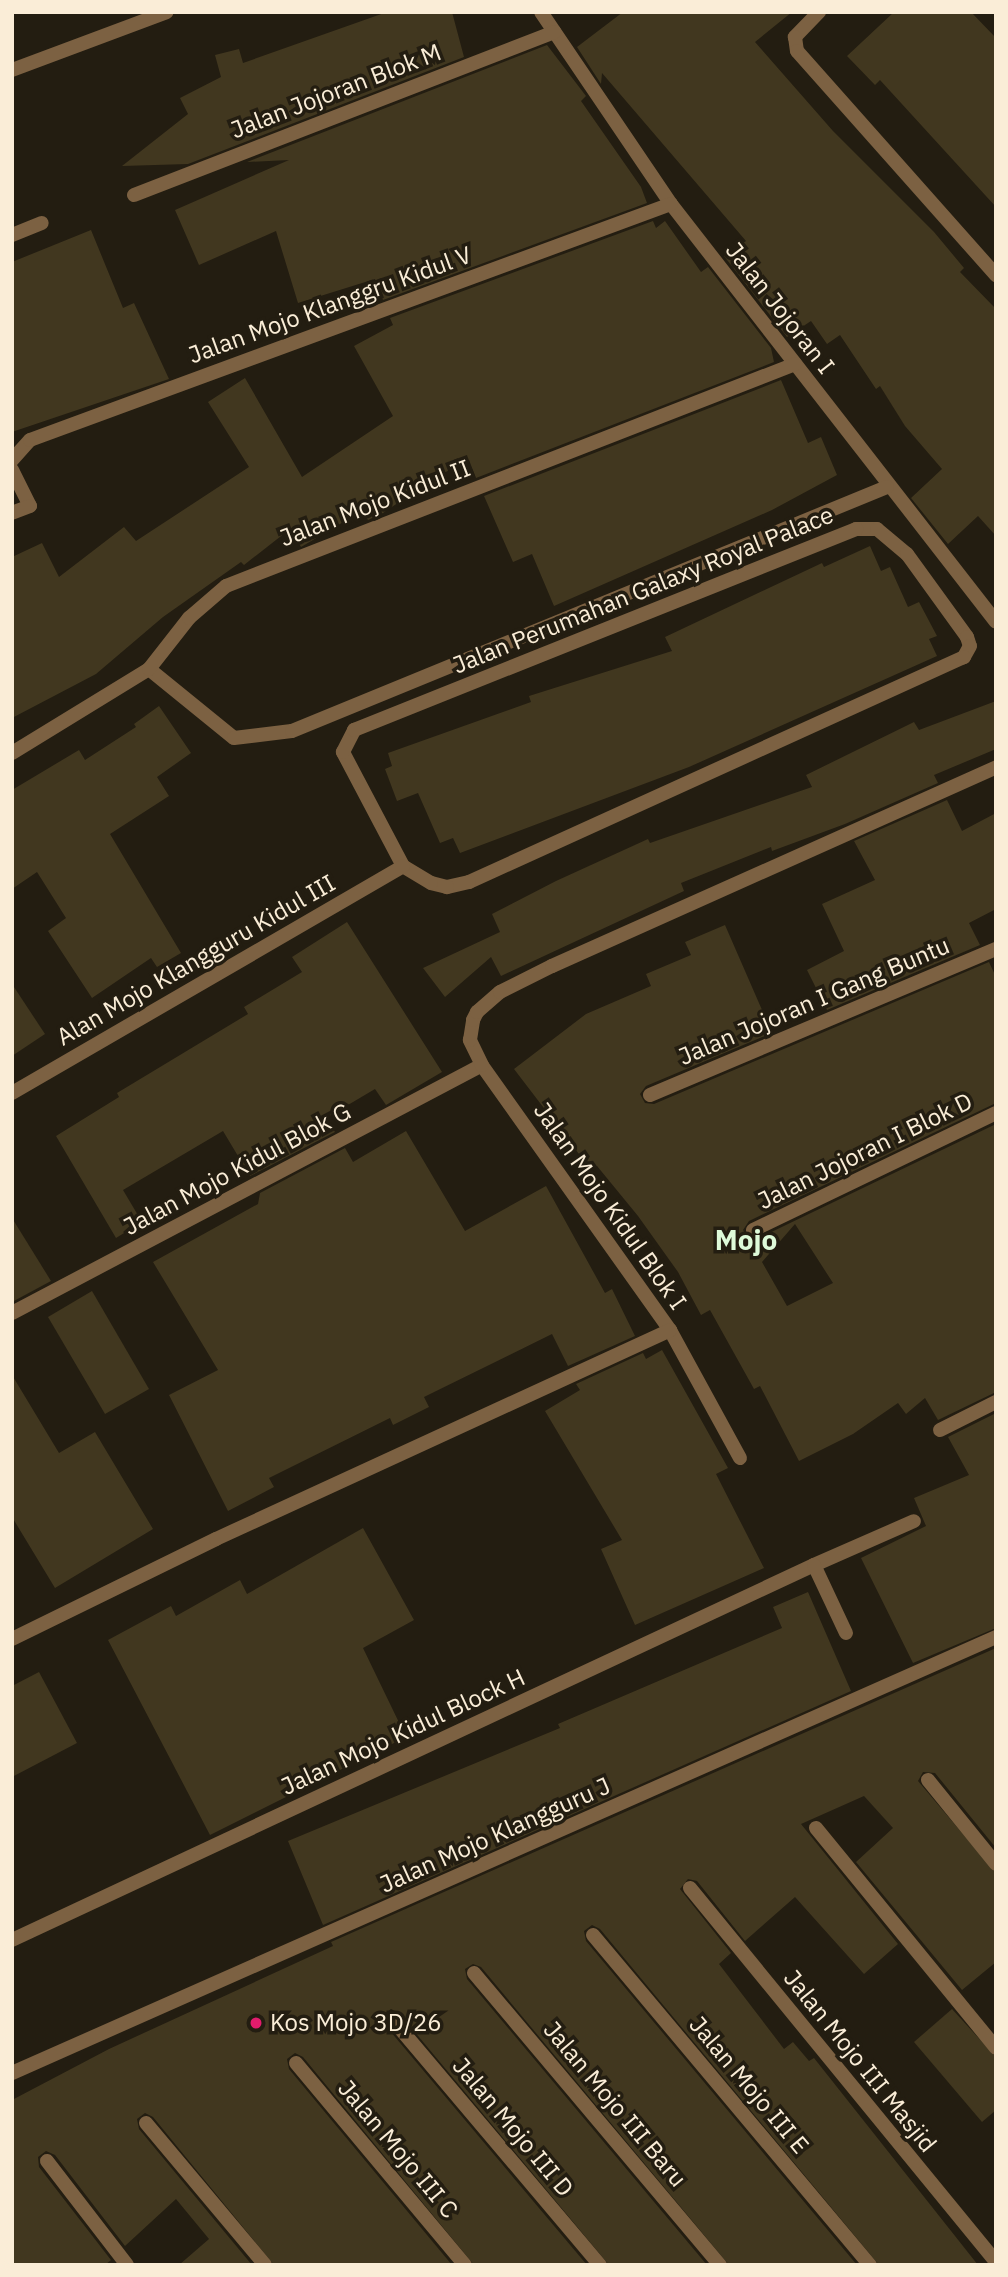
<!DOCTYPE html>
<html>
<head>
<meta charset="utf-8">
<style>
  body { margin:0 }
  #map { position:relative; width:1008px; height:2277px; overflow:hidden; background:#231d11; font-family:"IBM Plex Sans",sans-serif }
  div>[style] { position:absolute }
  .building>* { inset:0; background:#41371f }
  .street>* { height:14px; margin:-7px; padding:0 7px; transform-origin:7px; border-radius:7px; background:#7c6142 }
  .dots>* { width:19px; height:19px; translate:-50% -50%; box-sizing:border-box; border:4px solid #231d11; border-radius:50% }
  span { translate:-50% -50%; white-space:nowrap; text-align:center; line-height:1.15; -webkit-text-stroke:7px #231d11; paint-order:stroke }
  .street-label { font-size:24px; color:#faedd7 }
  .poi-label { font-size:24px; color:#faedd7 }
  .left { translate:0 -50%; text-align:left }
  .quarter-label { font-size:28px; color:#defad9; font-weight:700 }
  .frame { position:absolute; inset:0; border:14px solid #faedd7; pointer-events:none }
</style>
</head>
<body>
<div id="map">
  <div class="building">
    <i style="clip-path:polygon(387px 12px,452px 12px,464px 57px,188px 164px,122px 166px,188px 114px,180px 98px,221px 77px,215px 55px,239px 49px,243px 63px)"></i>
    <i style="clip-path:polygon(623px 12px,792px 12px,755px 42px,833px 131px,934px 232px,964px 268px,960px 272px,996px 309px,996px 536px,978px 516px,948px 544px,911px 498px,942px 469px,905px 426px,880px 386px,876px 389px,840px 335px,827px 344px,811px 321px,787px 337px,724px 256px,746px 241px,602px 73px,601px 84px,577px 47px)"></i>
    <i style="clip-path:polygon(894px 12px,971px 12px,996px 38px,996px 207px,880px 80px,875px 85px,847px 56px)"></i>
    <i style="clip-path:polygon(547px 45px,586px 96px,581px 101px,641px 187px,647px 203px,383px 300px,375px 279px,298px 303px,276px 231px,199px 265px,175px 210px,289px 160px,247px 162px)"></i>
    <i style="clip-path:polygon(653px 221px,656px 228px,665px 221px,701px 272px,708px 267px,771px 348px,774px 362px,476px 478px,469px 460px,436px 477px,383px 513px,368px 520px,362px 511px,301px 547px,290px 529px,244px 565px,241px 562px,163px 617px,96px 674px,12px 718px,12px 557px,42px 543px,59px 577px,124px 527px,136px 541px,249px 467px,208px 402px,245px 378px,302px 477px,393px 416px,354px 346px,393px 325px,390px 318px)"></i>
    <i style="clip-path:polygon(91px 230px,123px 308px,134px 303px,169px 379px,12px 432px,12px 262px)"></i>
    <i style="clip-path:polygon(781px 380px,808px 443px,821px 437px,837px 475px,772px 510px,554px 606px,532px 554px,513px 562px,484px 496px)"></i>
    <i style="clip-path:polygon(870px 546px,881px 571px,890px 567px,908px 607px,919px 602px,937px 636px,929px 639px,937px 656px,689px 767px,460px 853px,453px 838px,440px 843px,418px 793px,397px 801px,385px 769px,392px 766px,388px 753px,531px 702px,529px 696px,672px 651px,665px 637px,822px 563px,824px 567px)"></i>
    <i style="clip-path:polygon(996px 701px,996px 749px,934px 775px,938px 783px,845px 824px,772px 851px,771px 847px,681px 883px,684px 891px,501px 976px,491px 957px,445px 997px,423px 968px,500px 932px,492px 914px,556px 881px,648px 839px,650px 843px,812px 787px,806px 775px,914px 722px,919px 730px)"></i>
    <i style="clip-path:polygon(159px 706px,191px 753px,157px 777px,169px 796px,110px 834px,181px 953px,157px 967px,151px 958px,92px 998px,48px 931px,66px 918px,37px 872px,12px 889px,12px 790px,79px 750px,85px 760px,136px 727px,134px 724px)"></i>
    <i style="clip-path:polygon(947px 800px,962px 831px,996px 813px,996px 909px,969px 923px,980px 945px,827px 1010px,807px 970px,844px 951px,822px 904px,875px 880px,854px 841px)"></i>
    <i style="clip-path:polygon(347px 922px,442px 1072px,386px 1105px,375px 1089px,326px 1118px,335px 1132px,250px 1176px,223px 1131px,123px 1190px,142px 1222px,116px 1238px,56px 1136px,119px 1097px,117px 1093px,248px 1014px,244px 1007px,302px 972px,292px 957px)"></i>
    <i style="clip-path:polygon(evenodd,725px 925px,772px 1033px,646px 1086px,640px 1094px,645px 1103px,654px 1104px,989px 962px,996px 977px,996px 1103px,749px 1221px,743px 1230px,748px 1238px,757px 1239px,996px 1124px,996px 1392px,938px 1420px,925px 1398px,906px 1414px,898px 1403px,853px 1434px,799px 1461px,760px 1386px,754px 1389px,710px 1310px,701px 1315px,678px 1272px,638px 1216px,597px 1166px,592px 1171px,514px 1069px,586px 1014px,651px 986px,646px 974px,691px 955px,685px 942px,725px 925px,795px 1224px,833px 1283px,787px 1306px,762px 1262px,795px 1224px)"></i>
    <i style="clip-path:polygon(12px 984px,45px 1034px,12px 1056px)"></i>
    <i style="clip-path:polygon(406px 1131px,465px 1231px,546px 1186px,605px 1293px,612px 1289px,635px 1336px,568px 1366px,552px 1334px,424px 1397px,429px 1407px,393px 1425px,390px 1418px,269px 1478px,274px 1487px,228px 1511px,169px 1395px,218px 1370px,153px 1262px,258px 1204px,260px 1193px,345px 1148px,353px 1162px)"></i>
    <i style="clip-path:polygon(12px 1218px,51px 1281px,12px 1302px)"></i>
    <i style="clip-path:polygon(92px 1291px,149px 1389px,105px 1414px,48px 1317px)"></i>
    <i style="clip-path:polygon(662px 1350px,728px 1468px,716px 1474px,764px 1568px,635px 1625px,601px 1549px,622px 1540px,545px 1411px,580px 1390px,576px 1384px,643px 1353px,646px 1359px)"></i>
    <i style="clip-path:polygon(12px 1375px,59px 1453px,95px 1432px,153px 1529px,55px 1588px,12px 1517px)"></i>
    <i style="clip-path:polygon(996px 1413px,996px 1628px,913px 1663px,861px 1558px,926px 1526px,914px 1498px,969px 1475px,948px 1437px)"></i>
    <i style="clip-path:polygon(363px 1528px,414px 1620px,363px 1648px,406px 1737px,210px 1835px,108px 1640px,171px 1606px,176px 1616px,240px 1580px,247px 1594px)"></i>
    <i style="clip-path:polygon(808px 1592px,851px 1691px,323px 1925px,288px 1841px,560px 1728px,558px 1724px,782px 1628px,773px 1607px)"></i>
    <i style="clip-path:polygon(996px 1648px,996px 1848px,935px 1773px,923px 1772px,918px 1781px,996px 1873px,996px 1962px,962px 1990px,856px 1862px,893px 1828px,864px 1796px,801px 1824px,898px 1944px,864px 1974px,795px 1897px,745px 1941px,697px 1881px,688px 1879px,680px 1889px,731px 1953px,719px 1964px,784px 2049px,793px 2042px,809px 2061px,814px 2058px,978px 2265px,879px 2265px,600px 1929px,592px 1925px,584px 1931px,586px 1941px,857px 2265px,729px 2265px,481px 1967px,473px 1964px,465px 1969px,467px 1979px,707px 2265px,609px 2265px,399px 2013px,391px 2009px,383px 2015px,385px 2025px,587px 2265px,474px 2265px,303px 2057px,295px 2053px,287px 2059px,289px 2069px,452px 2265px,274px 2265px,153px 2117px,145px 2113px,137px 2119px,139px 2129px,252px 2265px,179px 2265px,209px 2239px,176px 2199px,125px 2246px,55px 2155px,46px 2151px,38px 2157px,39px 2167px,111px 2260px,105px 2265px,12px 2265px,12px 2100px,109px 2049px,333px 1946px,331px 1942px)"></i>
    <i style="clip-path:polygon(39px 1672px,77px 1743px,12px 1777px,12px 1686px)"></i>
    <i style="clip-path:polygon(952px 2009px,996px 2057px,996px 2110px,982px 2122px,914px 2042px)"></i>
  </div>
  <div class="street">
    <i style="left:541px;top:12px;width:232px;rotate:55.9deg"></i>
    <i style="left:671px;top:204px;width:529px;rotate:52.13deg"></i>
    <i style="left:819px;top:12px;width:35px;rotate:134deg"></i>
    <i style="left:795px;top:37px;width:14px;rotate:82deg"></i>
    <i style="left:797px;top:51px;width:300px;rotate:48.4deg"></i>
    <i style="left:12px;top:70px;width:165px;rotate:-20.5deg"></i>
    <i style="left:134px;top:195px;width:451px;rotate:-21.2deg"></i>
    <i style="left:12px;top:235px;width:32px;rotate:-22deg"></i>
    <i style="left:12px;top:460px;width:27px;rotate:-48deg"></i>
    <i style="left:30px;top:440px;width:683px;rotate:-20.21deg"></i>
    <i style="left:12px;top:470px;width:40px;rotate:63.4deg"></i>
    <i style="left:30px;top:506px;width:19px;rotate:159deg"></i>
    <i style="left:856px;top:529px;width:21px"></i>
    <i style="left:877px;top:529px;width:39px;rotate:40deg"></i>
    <i style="left:907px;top:554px;width:102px;rotate:54.1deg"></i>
    <i style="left:967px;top:637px;width:9px;rotate:72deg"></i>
    <i style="left:970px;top:646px;width:13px;rotate:119deg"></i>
    <i style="left:964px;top:657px;width:544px;rotate:155.56deg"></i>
    <i style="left:469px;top:882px;width:23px;rotate:167deg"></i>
    <i style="left:447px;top:887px;width:16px;rotate:-166deg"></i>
    <i style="left:431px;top:883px;width:33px;rotate:-149deg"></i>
    <i style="left:403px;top:866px;width:129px;rotate:-117.8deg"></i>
    <i style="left:343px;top:752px;width:25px;rotate:-63deg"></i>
    <i style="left:354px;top:730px;width:541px;rotate:-21.82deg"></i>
    <i style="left:149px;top:669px;width:109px;rotate:39.1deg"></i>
    <i style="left:234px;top:738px;width:58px;rotate:-6.9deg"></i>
    <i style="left:292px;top:731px;width:643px;rotate:-22.3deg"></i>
    <i style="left:12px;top:753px;width:161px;rotate:-31.5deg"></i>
    <i style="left:149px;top:669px;width:65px;rotate:-51.9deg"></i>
    <i style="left:189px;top:618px;width:49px;rotate:-40.9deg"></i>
    <i style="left:226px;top:586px;width:611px;rotate:-21.31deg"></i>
    <i style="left:12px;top:1093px;width:452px;rotate:-30.1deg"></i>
    <i style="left:650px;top:1095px;width:376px;rotate:-22.9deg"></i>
    <i style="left:753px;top:1230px;width:270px;rotate:-25.7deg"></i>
    <i style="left:12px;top:1313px;width:531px;rotate:-27.82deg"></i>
    <i style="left:940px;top:1430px;width:63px;rotate:-26.6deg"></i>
    <i style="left:740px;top:1458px;width:146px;rotate:-118.7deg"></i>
    <i style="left:670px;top:1330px;width:325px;rotate:-125.4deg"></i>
    <i style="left:482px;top:1065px;width:28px;rotate:-116deg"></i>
    <i style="left:470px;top:1040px;width:20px;rotate:-81deg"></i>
    <i style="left:473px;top:1020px;width:9px;rotate:-63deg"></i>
    <i style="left:477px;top:1012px;width:30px;rotate:-41deg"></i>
    <i style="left:500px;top:992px;width:58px;rotate:-26.6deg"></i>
    <i style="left:552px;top:966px;width:487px;rotate:-24.1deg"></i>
    <i style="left:814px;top:1565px;width:109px;rotate:-23.7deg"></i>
    <i style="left:12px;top:1639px;width:227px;rotate:-26.1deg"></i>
    <i style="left:216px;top:1539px;width:500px;rotate:-24.7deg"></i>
    <i style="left:928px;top:1780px;width:108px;rotate:51deg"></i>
    <i style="left:816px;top:1828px;width:284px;rotate:50.7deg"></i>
    <i style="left:690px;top:1888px;width:483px;rotate:50.7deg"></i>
    <i style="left:593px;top:1935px;width:431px;rotate:50deg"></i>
    <i style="left:12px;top:1940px;width:885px;rotate:-25.06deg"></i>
    <i style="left:814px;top:1565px;width:75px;rotate:64.8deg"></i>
    <i style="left:474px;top:1973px;width:382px;rotate:49.9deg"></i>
    <i style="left:392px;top:2019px;width:322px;rotate:49.8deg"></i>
    <i style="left:296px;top:2063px;width:263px;rotate:50.1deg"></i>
    <i style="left:12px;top:2073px;width:1076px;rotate:-23.9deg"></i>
    <i style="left:146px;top:2123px;width:185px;rotate:50deg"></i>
    <i style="left:47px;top:2161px;width:131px;rotate:52.4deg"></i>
  </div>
  <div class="dots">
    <i style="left:256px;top:2023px;background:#e21c6c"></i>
  </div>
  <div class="street-label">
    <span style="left:336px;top:91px;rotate:-21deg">Jalan Jojoran Blok M</span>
    <span style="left:330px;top:305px;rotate:-20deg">Jalan Mojo Klanggru Kidul V</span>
    <span style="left:780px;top:308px;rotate:52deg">Jalan Jojoran I</span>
    <span style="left:375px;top:503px;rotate:-21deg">Jalan Mojo Kidul II</span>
    <span style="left:643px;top:590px;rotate:-22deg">Jalan Perumahan Galaxy Royal Palace</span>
    <span style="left:196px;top:960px;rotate:-30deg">Alan Mojo Klangguru Kidul III</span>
    <span style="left:814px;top:1001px;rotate:-23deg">Jalan Jojoran I Gang Buntu</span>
    <span style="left:865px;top:1151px;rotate:-26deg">Jalan Jojoran I Blok D</span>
    <span style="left:237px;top:1169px;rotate:-28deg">Jalan Mojo Kidul Blok G</span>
    <span style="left:610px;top:1206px;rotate:55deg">Jalan Mojo Kidul Blok I</span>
    <span style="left:403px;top:1732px;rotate:-25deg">Jalan Mojo Kidul Block H</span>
    <span style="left:495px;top:1835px;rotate:-24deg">Jalan Mojo Klangguru J</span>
    <span style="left:860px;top:2061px;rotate:51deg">Jalan Mojo III Masjid</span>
    <span style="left:749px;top:2085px;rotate:50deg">Jalan Mojo III E</span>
    <span style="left:615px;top:2104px;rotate:50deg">Jalan Mojo III Baru</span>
    <span style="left:513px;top:2127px;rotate:50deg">Jalan Mojo III D</span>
    <span style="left:398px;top:2149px;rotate:50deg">Jalan Mojo III C</span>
  </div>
  <div class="poi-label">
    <span class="left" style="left:270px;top:2023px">Kos Mojo 3D/26</span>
  </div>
  <div class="quarter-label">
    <span style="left:746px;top:1240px">Mojo</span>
  </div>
  <div class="frame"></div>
</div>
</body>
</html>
